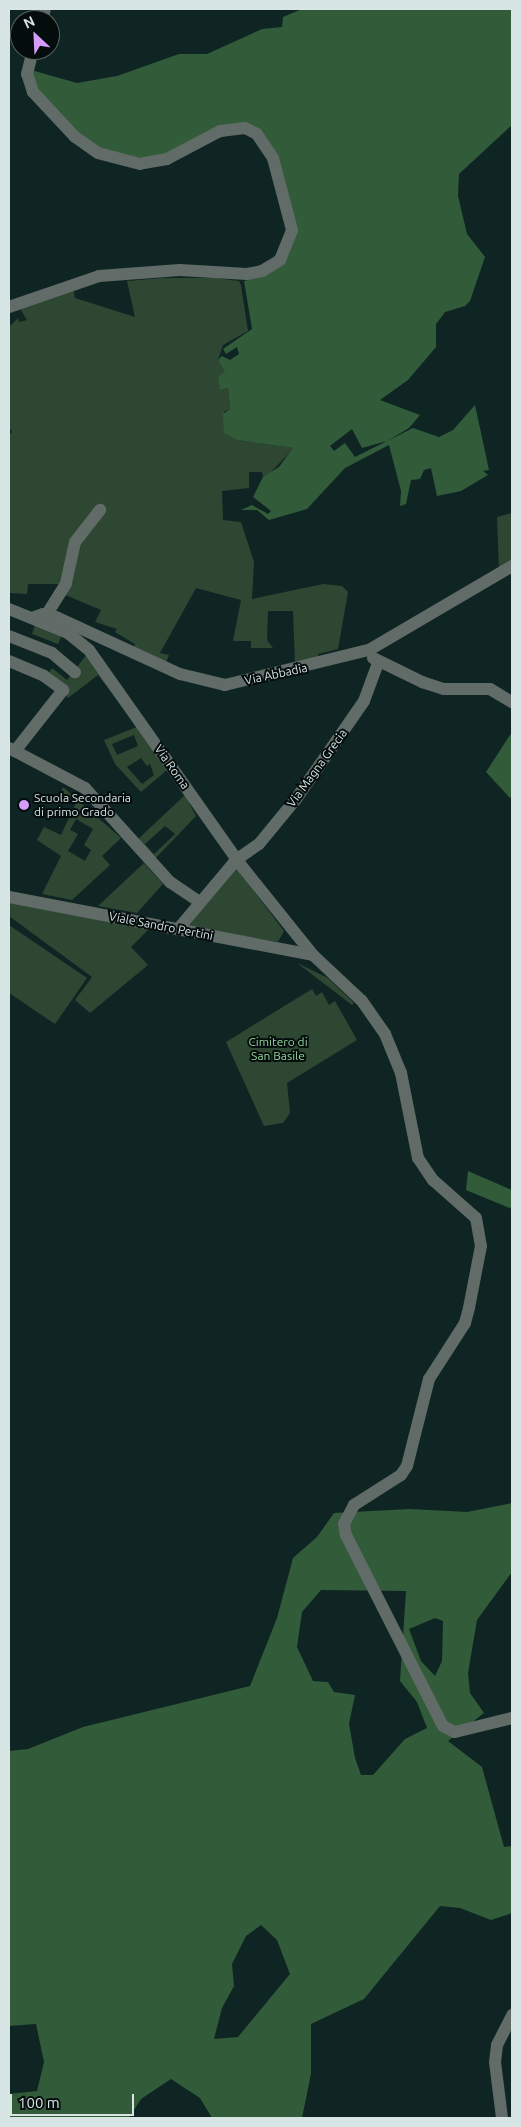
<!DOCTYPE html>
<html>
<head>
<meta charset="utf-8">
<style>
  body { margin:0 }
  #map { position:relative; width:521px; height:2127px; overflow:hidden; background:#0f2524; font-family:Ubuntu,sans-serif }
  div>[style] { position:absolute }
  .green>* { inset:0; background:#2e4732 }
  .forest>* { inset:0; background:#325b39 }
  .minor>* { height:12px; margin:-6px; padding:0 6px; transform-origin:6px; border-radius:6px; background:#616b67 }
  .dots>* { width:14px; height:14px; translate:-50% -50%; box-sizing:border-box; border:2px solid #040c0c; border-radius:50% }
  span { translate:-50% -50%; white-space:nowrap; text-align:center; line-height:1.15; -webkit-text-stroke:4px #040c0c; paint-order:stroke }
  .street-label { font-size:12px; color:#d8e5e5 }
  .poi-label { font-size:12px; color:#d8e5e5 }
  .left { translate:0 -50%; text-align:left }
  .park-label { font-size:12px; color:#94d69e }
  .frame { position:absolute; inset:0; border:10px solid #d8e5e5; pointer-events:none }
  .north { position:absolute; left:10px; top:10px; width:50px; height:50px; box-sizing:border-box; background:#040c0c; border:1px solid #596363; border-radius:50%; rotate:335deg; font-size:14px; font-weight:700; line-height:20px; text-align:center; color:#d8e5e5 }
  .north::after { content:''; display:block; margin:auto; width:18px; height:22px; background:#d59cfb; clip-path:polygon(50% 0,100% 100%,50% 72%,0 100%) }
  .scale { position:absolute; left:10px; top:2094px; width:124px; height:22px; box-sizing:border-box; border:2px solid #d8e5e5; border-top:0; padding-left:6px; font-size:15px; line-height:18px; white-space:nowrap; color:#d8e5e5; -webkit-text-stroke:4px #040c0c; paint-order:stroke }
</style>
</head>
<body>
<div id="map">
  <div class="green">
    <i style="clip-path:polygon(162px 278px,216px 278px,239px 281px,241px 285px,248px 331px,223px 345px,218px 360px,226px 372px,220px 390px,228px 388px,230px 409px,224px 412px,224px 433px,237px 440px,294px 448px,269px 474px,263px 477px,262px 472px,249px 472px,249px 488px,222px 491px,223px 520px,241px 522px,254px 562px,252px 599px,323px 584px,342px 586px,348px 592px,338px 649px,318px 654px,319px 660px,295px 664px,293px 611px,268px 611px,267px 640px,273px 648px,251px 648px,251px 641px,233px 641px,241px 600px,196px 588px,160px 653px,169px 655px,165px 665px,133px 649px,135px 644px,115px 632px,117px 629px,95px 622px,101px 610px,63px 594px,64px 584px,28px 584px,27px 594px,9px 593px,9px 435px,12px 432px,9px 427px,9px 327px,18px 318px,19px 322px,27px 320px,19px 307px,73px 287px,75px 298px,135px 317px,127px 281px)"></i>
    <i style="clip-path:polygon(512px 513px,512px 563px,499px 571px,497px 517px)"></i>
    <i style="clip-path:polygon(35px 625px,62px 635px,58px 644px,32px 634px)"></i>
    <i style="clip-path:polygon(87px 654px,120px 704px,98px 675px,68px 698px,48px 674px,52px 668px,67px 680px)"></i>
    <i style="clip-path:polygon(evenodd,137px 727px,167px 770px,141px 792px,115px 764px,104px 740px,137px 727px,134px 735px,138px 746px,117px 755px,112px 744px,134px 735px,137px 727px,141px 758px,147px 766px,150px 764px,154px 775px,142px 784px,127px 767px,141px 758px)"></i>
    <i style="clip-path:polygon(evenodd,63px 787px,121px 838px,102px 856px,110px 865px,72px 900px,42px 894px,61px 856px,37px 840px,44px 827px,61px 835px,76px 803px,60px 794px,63px 787px,76px 819px,93px 829px,84px 845px,91px 850px,85px 861px,68px 851px,78px 834px,70px 830px,76px 819px)"></i>
    <i style="clip-path:polygon(evenodd,185px 795px,196px 816px,154px 860px,136px 841px,185px 795px,165px 826px,175px 834px,154px 854px,145px 844px,165px 826px)"></i>
    <i style="clip-path:polygon(144px 863px,163px 884px,137px 913px,98px 906px)"></i>
    <i style="clip-path:polygon(235px 866px,284px 931px,278px 942px,188px 927px)"></i>
    <i style="clip-path:polygon(9px 903px,149px 929px,131px 947px,148px 965px,90px 1013px,75px 1000px,92px 977px,9px 916px)"></i>
    <i style="clip-path:polygon(9px 925px,87px 978px,55px 1024px,9px 993px)"></i>
    <i style="clip-path:polygon(297px 963px,328px 978px,354px 1003px,352px 1005px)"></i>
    <i style="clip-path:polygon(312px 989px,316px 996px,322px 992px,329px 1005px,335px 1001px,357px 1040px,287px 1083px,290px 1113px,283px 1123px,264px 1126px,226px 1042px)"></i>
  </div>
  <div class="forest">
    <i style="clip-path:polygon(302px 9px,512px 9px,512px 125px,459px 174px,458px 196px,467px 234px,485px 257px,470px 301px,465px 306px,445px 312px,436px 324px,436px 347px,408px 380px,380px 400px,420px 415px,409px 428px,387px 441px,362px 448px,352px 429px,330px 446px,334px 451px,345px 443px,355px 457px,413px 428px,439px 437px,453px 430px,475px 405px,489px 470px,483px 471px,488px 475px,461px 491px,437px 496px,431px 468px,424px 470px,420px 479px,411px 480px,406px 504px,400px 506px,401px 491px,389px 445px,345px 468px,307px 509px,269px 520px,257px 510px,241px 510px,252px 505px,268px 514px,271px 511px,253px 497px,263px 477px,279px 467px,293px 448px,237px 440px,224px 433px,223px 414px,230px 409px,228px 388px,220px 390px,218px 377px,225px 372px,218px 360px,222px 356px,230px 360px,239px 354px,237px 347px,226px 354px,223px 349px,252px 329px,244px 281px,260px 277px,289px 237px,285px 194px,253px 128px,154px 157px,134px 158px,93px 146px,36px 92px,31px 70px,77px 83px,117px 76px,179px 54px,207px 54px,262px 29px,282px 27px,283px 17px)"></i>
    <i style="clip-path:polygon(512px 732px,512px 797px,510px 798px,486px 772px)"></i>
    <i style="clip-path:polygon(468px 1171px,512px 1190px,512px 1209px,466px 1190px)"></i>
    <i style="clip-path:polygon(evenodd,512px 1503px,512px 1572px,477px 1620px,468px 1673px,470px 1693px,484px 1713px,448px 1741px,482px 1767px,504px 1847px,512px 1846px,512px 1913px,491px 1920px,460px 1908px,440px 1906px,364px 1999px,311px 2024px,311px 2074px,302px 2118px,212px 2118px,200px 2098px,171px 2079px,141px 2099px,129px 2118px,9px 2118px,9px 2094px,37px 2091px,44px 2062px,36px 2024px,9px 2026px,9px 1751px,28px 1749px,83px 1727px,250px 1686px,277px 1618px,293px 1558px,317px 1537px,334px 1513px,410px 1509px,467px 1512px,512px 1503px,321px 1590px,406px 1591px,400px 1681px,417px 1702px,427px 1728px,405px 1739px,373px 1775px,361px 1775px,355px 1758px,349px 1724px,355px 1695px,334px 1692px,328px 1682px,313px 1681px,297px 1647px,302px 1612px,321px 1590px,512px 1503px,435px 1618px,443px 1621px,442px 1661px,435px 1676px,421px 1661px,409px 1629px,435px 1618px,512px 1503px,261px 1925px,277px 1940px,290px 1974px,238px 2037px,214px 2039px,222px 2008px,234px 1986px,232px 1964px,246px 1936px,261px 1925px)"></i>
  </div>
  <div class="minor">
    <i style="left:42px;top:20px;width:11px;rotate:-75deg"></i>
    <i style="left:9px;top:307px;width:95px;rotate:-19deg"></i>
    <i style="left:99px;top:276px;width:81px;rotate:-4.2deg"></i>
    <i style="left:180px;top:270px;width:67px;rotate:3.4deg"></i>
    <i style="left:247px;top:274px;width:15px;rotate:-11deg"></i>
    <i style="left:262px;top:271px;width:21px;rotate:-31deg"></i>
    <i style="left:280px;top:260px;width:32px;rotate:-68deg"></i>
    <i style="left:292px;top:230px;width:74px;rotate:-104.8deg"></i>
    <i style="left:273px;top:158px;width:29px;rotate:-124deg"></i>
    <i style="left:257px;top:134px;width:13px;rotate:-153deg"></i>
    <i style="left:245px;top:128px;width:25px;rotate:173deg"></i>
    <i style="left:220px;top:131px;width:60px;rotate:152.2deg"></i>
    <i style="left:167px;top:159px;width:27px;rotate:170deg"></i>
    <i style="left:140px;top:164px;width:43px;rotate:-165.3deg"></i>
    <i style="left:98px;top:153px;width:28px;rotate:-145deg"></i>
    <i style="left:75px;top:137px;width:62px;rotate:-133deg"></i>
    <i style="left:33px;top:92px;width:19px;rotate:-108deg"></i>
    <i style="left:27px;top:74px;width:25px;rotate:-76deg"></i>
    <i style="left:9px;top:609px;width:64px;rotate:22.1deg"></i>
    <i style="left:68px;top:633px;width:27px;rotate:39deg"></i>
    <i style="left:89px;top:650px;width:262px;rotate:54.8deg"></i>
    <i style="left:240px;top:864px;width:117px;rotate:51.3deg"></i>
    <i style="left:313px;top:955px;width:67px;rotate:43.2deg"></i>
    <i style="left:362px;top:1001px;width:40px;rotate:55.1deg"></i>
    <i style="left:385px;top:1034px;width:42px;rotate:67.7deg"></i>
    <i style="left:401px;top:1073px;width:87px;rotate:78.7deg"></i>
    <i style="left:418px;top:1158px;width:27px;rotate:56deg"></i>
    <i style="left:433px;top:1180px;width:57px;rotate:41.5deg"></i>
    <i style="left:476px;top:1218px;width:28px;rotate:80deg"></i>
    <i style="left:481px;top:1246px;width:63px;rotate:101deg"></i>
    <i style="left:469px;top:1308px;width:16px;rotate:105deg"></i>
    <i style="left:465px;top:1323px;width:67px;rotate:122.7deg"></i>
    <i style="left:429px;top:1379px;width:90px;rotate:104.2deg"></i>
    <i style="left:407px;top:1466px;width:11px;rotate:124deg"></i>
    <i style="left:401px;top:1475px;width:56px;rotate:147.4deg"></i>
    <i style="left:354px;top:1505px;width:21px;rotate:118deg"></i>
    <i style="left:344px;top:1524px;width:11px;rotate:80deg"></i>
    <i style="left:346px;top:1535px;width:214px;rotate:63.1deg"></i>
    <i style="left:443px;top:1726px;width:13px;rotate:27deg"></i>
    <i style="left:455px;top:1732px;width:59px;rotate:-13.8deg"></i>
    <i style="left:47px;top:614px;width:36px;rotate:-58deg"></i>
    <i style="left:66px;top:583px;width:42px;rotate:-77.6deg"></i>
    <i style="left:75px;top:542px;width:41px;rotate:-52deg"></i>
    <i style="left:32px;top:618px;width:12px;rotate:-20deg"></i>
    <i style="left:43px;top:614px;width:13px;rotate:13deg"></i>
    <i style="left:56px;top:617px;width:136px;rotate:24.7deg"></i>
    <i style="left:180px;top:674px;width:46px;rotate:13.7deg"></i>
    <i style="left:225px;top:685px;width:148px;rotate:-13.7deg"></i>
    <i style="left:369px;top:650px;width:166px;rotate:-30.4deg"></i>
    <i style="left:9px;top:636px;width:46px;rotate:21.6deg"></i>
    <i style="left:52px;top:653px;width:30px;rotate:40deg"></i>
    <i style="left:373px;top:658px;width:55px;rotate:26.1deg"></i>
    <i style="left:422px;top:682px;width:23px;rotate:18deg"></i>
    <i style="left:444px;top:689px;width:46px"></i>
    <i style="left:490px;top:689px;width:26px;rotate:31deg"></i>
    <i style="left:9px;top:661px;width:38px;rotate:23deg"></i>
    <i style="left:44px;top:676px;width:24px;rotate:36deg"></i>
    <i style="left:63px;top:690px;width:78px;rotate:128.2deg"></i>
    <i style="left:9px;top:748px;width:86px;rotate:27.8deg"></i>
    <i style="left:85px;top:788px;width:127px;rotate:47.9deg"></i>
    <i style="left:170px;top:882px;width:36px;rotate:34deg"></i>
    <i style="left:9px;top:897px;width:309px;rotate:10.8deg"></i>
    <i style="left:179px;top:928px;width:89px;rotate:-50deg"></i>
    <i style="left:236px;top:860px;width:28px;rotate:-35deg"></i>
    <i style="left:259px;top:844px;width:58px;rotate:-50.6deg"></i>
    <i style="left:296px;top:799px;width:119px;rotate:-55.2deg"></i>
    <i style="left:364px;top:701px;width:40px;rotate:-69.8deg"></i>
    <i style="left:502px;top:2118px;width:56px;rotate:-97.1deg"></i>
    <i style="left:495px;top:2062px;width:17px;rotate:-83deg"></i>
    <i style="left:497px;top:2045px;width:34px;rotate:-63deg"></i>
  </div>
  <div class="dots">
    <i style="left:24px;top:805px;background:#d59cfb"></i>
  </div>
  <div class="street-label">
    <span style="left:276px;top:674px;rotate:-12deg">Via Abbadia</span>
    <span style="left:172px;top:767px;rotate:55deg">Via Roma</span>
    <span style="left:317px;top:768px;rotate:-54deg">Via Magna Grecia</span>
    <span style="left:161px;top:926px;rotate:11deg">Viale Sandro Pertini</span>
  </div>
  <div class="poi-label">
    <span class="left" style="left:34px;top:805px">Scuola Secondaria<br>di primo Grado</span>
  </div>
  <div class="park-label">
    <span style="left:278px;top:1049px">Cimitero di<br>San Basile</span>
  </div>
  <div class="frame"></div>
  <div class="north">N</div>
  <div class="scale">100 m</div>
</div>
</body>
</html>
